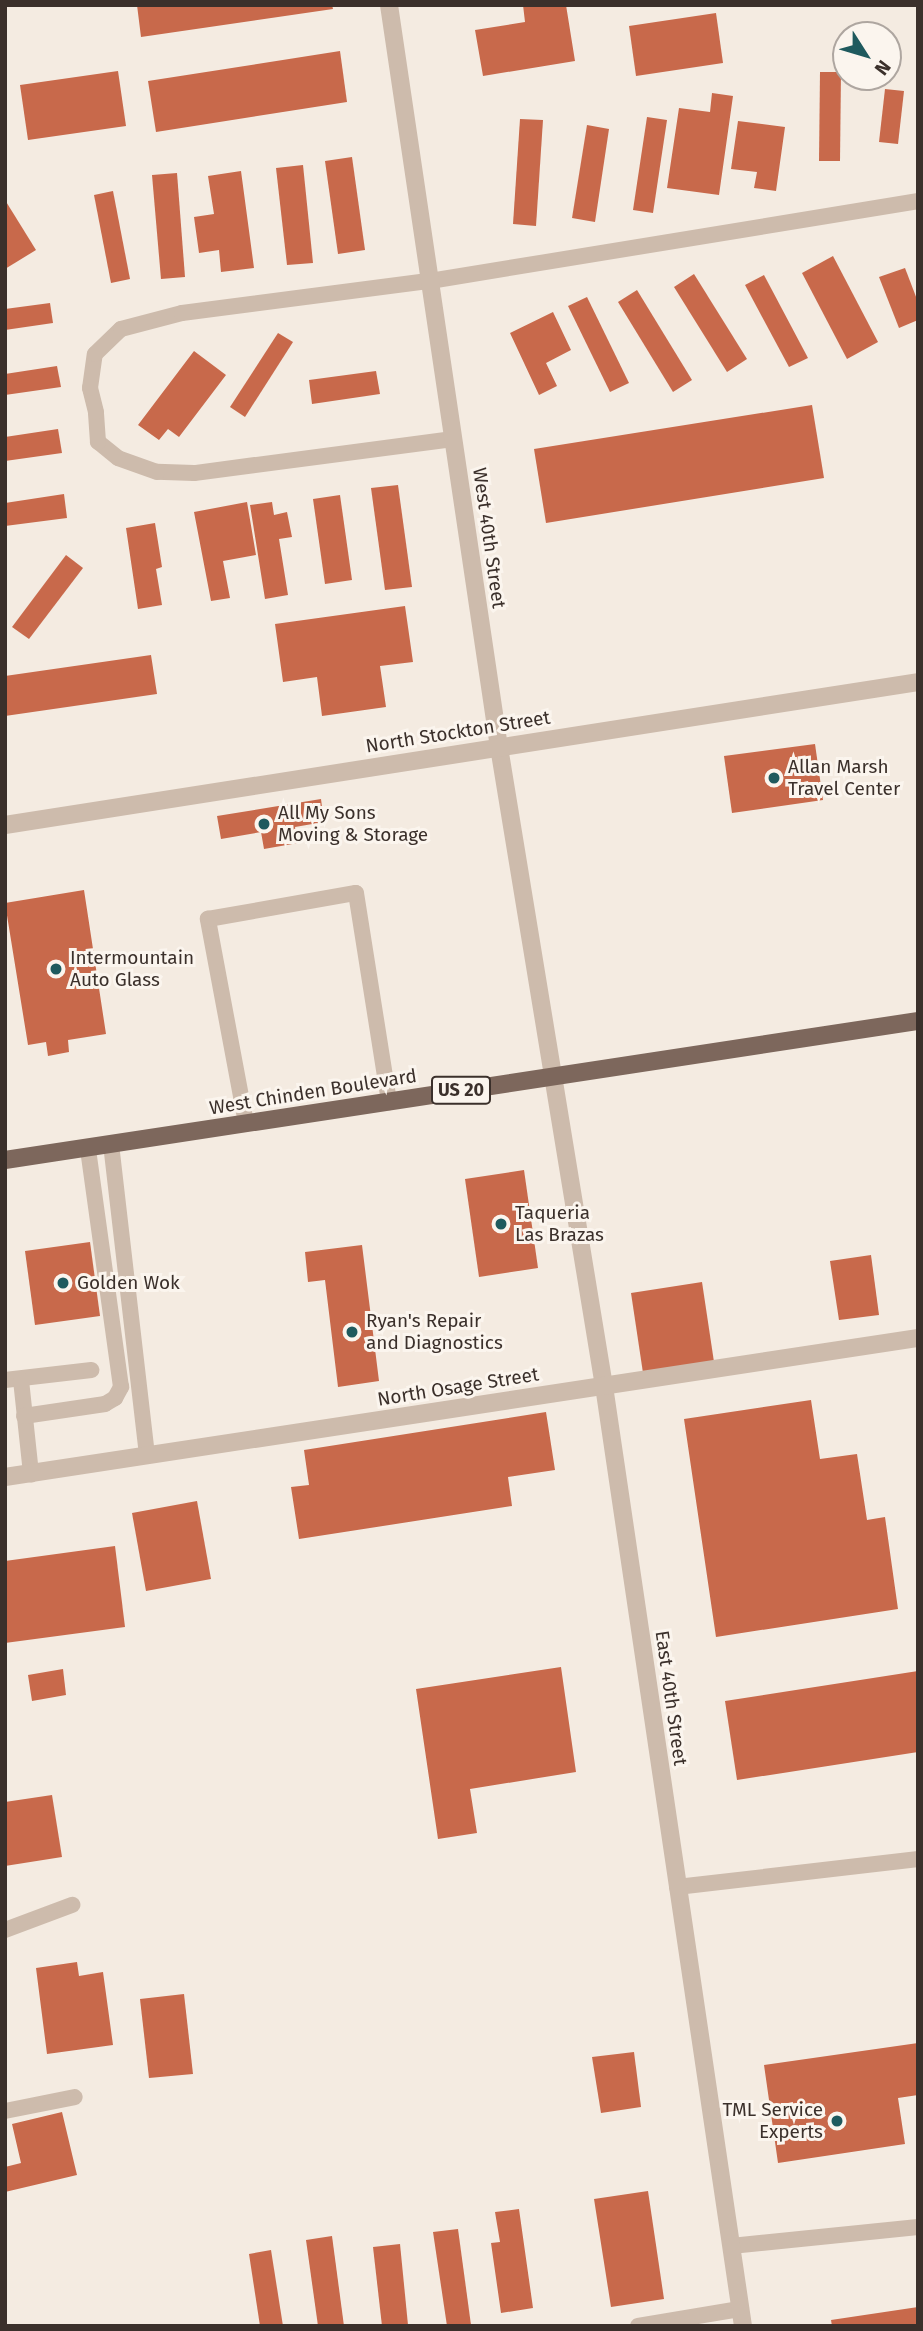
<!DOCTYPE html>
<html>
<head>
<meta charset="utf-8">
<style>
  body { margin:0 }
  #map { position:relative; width:923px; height:2331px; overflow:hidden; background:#f4ebe1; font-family:"Fira Sans",sans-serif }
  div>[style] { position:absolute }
  .building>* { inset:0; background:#c8694b }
  .lane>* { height:16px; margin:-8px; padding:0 8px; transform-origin:8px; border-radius:8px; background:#cdbbac }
  .street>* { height:18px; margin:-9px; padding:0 9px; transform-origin:9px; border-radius:9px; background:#cdbbac }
  .primary>* { height:18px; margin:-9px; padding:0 9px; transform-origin:9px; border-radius:9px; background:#7d675c }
  .dots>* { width:19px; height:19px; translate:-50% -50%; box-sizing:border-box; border:4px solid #fbf5ee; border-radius:50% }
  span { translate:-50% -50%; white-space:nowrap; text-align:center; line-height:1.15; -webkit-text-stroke:6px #fbf5ee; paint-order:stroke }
  .shield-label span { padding:2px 5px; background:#fbf5ee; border:2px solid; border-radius:5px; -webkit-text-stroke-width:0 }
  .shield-label { font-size:18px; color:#3b302b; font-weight:700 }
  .street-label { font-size:19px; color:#3b302b }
  .poi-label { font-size:19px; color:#3b302b }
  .left { translate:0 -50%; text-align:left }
  .right { translate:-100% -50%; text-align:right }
  .frame { position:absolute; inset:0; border:7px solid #3b302b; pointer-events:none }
  .north { position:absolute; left:832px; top:21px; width:70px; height:70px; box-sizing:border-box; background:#fbf5ee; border:2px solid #aea6a0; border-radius:50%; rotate:127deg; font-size:19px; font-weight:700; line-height:28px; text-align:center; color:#3b302b }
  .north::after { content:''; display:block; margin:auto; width:24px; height:32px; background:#1f5a5e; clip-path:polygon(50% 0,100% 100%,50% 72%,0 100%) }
</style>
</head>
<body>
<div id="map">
  <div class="building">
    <i style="clip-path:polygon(137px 5px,332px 5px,333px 9px,141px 37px)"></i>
    <i style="clip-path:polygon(523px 5px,566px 5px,575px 61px,483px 76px,475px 30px,525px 22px)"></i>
    <i style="clip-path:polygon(716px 13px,723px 63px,636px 76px,629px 26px)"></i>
    <i style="clip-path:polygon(340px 51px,347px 102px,156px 132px,148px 81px)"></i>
    <i style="clip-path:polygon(118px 71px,126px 126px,28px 140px,20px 85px)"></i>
    <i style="clip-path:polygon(820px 72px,841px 72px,840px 161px,819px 161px)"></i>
    <i style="clip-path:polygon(885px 89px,904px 91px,898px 144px,879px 142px)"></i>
    <i style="clip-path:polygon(712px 93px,733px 96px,719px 195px,667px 188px,679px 108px,710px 112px)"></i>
    <i style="clip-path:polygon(647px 117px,667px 120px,653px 213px,633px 210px)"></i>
    <i style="clip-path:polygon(520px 119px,543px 120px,536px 226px,513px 224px)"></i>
    <i style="clip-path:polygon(738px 121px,785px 127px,776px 191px,754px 188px,757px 172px,731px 169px)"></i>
    <i style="clip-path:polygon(587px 125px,609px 129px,595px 222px,572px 218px)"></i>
    <i style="clip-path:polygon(352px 157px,365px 250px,338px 254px,325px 161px)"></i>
    <i style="clip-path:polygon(303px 165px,313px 263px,287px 265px,276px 168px)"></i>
    <i style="clip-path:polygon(241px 171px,254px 268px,221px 272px,219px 250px,199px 253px,194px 217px,214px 214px,208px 176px)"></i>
    <i style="clip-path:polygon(177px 173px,185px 277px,161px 279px,152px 175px)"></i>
    <i style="clip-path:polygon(113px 191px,130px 279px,111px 283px,94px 195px)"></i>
    <i style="clip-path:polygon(5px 200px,36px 250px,5px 269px)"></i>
    <i style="clip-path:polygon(833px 256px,878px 342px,847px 359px,802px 273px)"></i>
    <i style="clip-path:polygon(905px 268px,918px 302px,918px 320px,899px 328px,879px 277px)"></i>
    <i style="clip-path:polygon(694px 274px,747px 359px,727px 372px,674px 287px)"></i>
    <i style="clip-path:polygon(764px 275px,808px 358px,789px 367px,745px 285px)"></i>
    <i style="clip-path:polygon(637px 290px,692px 380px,673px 392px,618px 302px)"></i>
    <i style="clip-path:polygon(587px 297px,629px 383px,610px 392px,568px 306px)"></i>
    <i style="clip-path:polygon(50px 303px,53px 323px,5px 330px,5px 309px)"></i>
    <i style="clip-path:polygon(553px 312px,571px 350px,546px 363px,557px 386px,539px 395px,510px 333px)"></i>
    <i style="clip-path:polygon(278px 333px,293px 342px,245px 417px,230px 407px)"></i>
    <i style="clip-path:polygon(194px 351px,226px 375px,179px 437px,168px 429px,159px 440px,138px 425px)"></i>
    <i style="clip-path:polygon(57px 366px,61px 387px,5px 395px,5px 374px)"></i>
    <i style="clip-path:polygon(376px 371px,380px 394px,312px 404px,309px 380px)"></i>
    <i style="clip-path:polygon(812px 405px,824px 478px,546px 523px,534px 449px)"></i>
    <i style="clip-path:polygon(58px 429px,62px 453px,5px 461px,5px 437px)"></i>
    <i style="clip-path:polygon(398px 485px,412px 587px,385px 590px,371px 488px)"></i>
    <i style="clip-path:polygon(64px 494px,67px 518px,5px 526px,5px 503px)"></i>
    <i style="clip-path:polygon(340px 495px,352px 580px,325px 584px,313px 499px)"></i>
    <i style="clip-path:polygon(247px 502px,256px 555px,223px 561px,230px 598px,211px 601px,194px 512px)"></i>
    <i style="clip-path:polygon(272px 502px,274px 515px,287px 512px,292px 537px,279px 539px,288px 595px,265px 599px,250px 505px)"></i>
    <i style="clip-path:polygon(155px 523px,162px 567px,156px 569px,162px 605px,138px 609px,126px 528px)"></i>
    <i style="clip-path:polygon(66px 555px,83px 568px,29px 639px,12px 627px)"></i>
    <i style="clip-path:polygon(405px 606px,413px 662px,380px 666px,386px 707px,322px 716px,317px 677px,283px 682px,275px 624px)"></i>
    <i style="clip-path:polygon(151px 655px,157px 694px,5px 716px,5px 676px)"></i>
    <i style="clip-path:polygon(815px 744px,823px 800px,732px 813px,724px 756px)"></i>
    <i style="clip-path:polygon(321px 799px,324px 822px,295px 827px,298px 843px,264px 849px,261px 832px,221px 839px,217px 816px)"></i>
    <i style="clip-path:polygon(84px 890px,106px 1034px,68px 1040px,69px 1052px,48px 1056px,46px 1042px,28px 1045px,5px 903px)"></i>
    <i style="clip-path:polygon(524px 1170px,538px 1268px,479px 1277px,465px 1179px)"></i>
    <i style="clip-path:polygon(90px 1242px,100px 1316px,35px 1325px,25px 1251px)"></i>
    <i style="clip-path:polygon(362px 1245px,379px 1381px,338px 1387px,325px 1280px,308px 1282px,305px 1252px)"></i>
    <i style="clip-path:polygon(871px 1255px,879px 1315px,839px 1320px,830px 1261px)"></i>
    <i style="clip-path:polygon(702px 1282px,714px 1362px,643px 1373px,631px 1293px)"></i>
    <i style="clip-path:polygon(811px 1400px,820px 1459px,857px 1454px,867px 1520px,885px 1517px,898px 1609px,716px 1637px,684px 1419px)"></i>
    <i style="clip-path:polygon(546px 1412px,555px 1470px,508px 1477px,512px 1506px,299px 1539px,291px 1487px,309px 1485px,304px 1450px)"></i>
    <i style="clip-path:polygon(197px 1501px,211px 1579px,146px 1591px,132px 1513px)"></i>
    <i style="clip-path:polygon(115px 1546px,125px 1627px,5px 1643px,5px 1561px)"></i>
    <i style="clip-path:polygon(561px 1667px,576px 1772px,470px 1789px,477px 1833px,438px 1839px,416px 1689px)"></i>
    <i style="clip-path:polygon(63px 1669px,66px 1695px,32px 1701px,28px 1675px)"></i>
    <i style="clip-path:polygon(918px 1671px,918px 1752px,737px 1780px,725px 1701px)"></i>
    <i style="clip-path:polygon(52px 1795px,62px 1857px,5px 1866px,5px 1802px)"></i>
    <i style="clip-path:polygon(77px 1962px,79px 1976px,103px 1972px,113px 2045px,47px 2054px,36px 1968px)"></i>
    <i style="clip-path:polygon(184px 1994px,193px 2074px,149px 2078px,140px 1999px)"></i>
    <i style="clip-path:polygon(918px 2043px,918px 2095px,898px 2098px,905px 2144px,778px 2163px,764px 2065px)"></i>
    <i style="clip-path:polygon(634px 2052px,641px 2107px,601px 2113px,592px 2057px)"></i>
    <i style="clip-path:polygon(62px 2112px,77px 2175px,5px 2192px,5px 2167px,21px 2163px,12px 2124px)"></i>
    <i style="clip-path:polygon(648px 2191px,664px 2299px,611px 2307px,594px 2199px)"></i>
    <i style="clip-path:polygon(519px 2209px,533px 2308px,501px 2313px,491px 2243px,500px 2242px,495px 2212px)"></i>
    <i style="clip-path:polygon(458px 2229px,471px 2325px,447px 2326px,433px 2232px)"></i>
    <i style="clip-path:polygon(332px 2236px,344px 2326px,318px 2326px,306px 2240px)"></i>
    <i style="clip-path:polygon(400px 2244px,408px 2325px,382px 2326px,373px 2247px)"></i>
    <i style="clip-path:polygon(271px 2250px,283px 2326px,260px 2326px,249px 2254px)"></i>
    <i style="clip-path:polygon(918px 2307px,918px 2326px,832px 2326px,831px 2320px)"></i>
  </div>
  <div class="lane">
    <i style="left:453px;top:439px;width:261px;rotate:172.5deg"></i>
    <i style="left:194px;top:473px;width:37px;rotate:-178deg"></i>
    <i style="left:157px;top:472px;width:41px;rotate:-160.3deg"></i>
    <i style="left:118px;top:458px;width:26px;rotate:-141deg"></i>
    <i style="left:98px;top:442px;width:30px;rotate:-94deg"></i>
    <i style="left:96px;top:412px;width:25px;rotate:-104deg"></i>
    <i style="left:90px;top:388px;width:34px;rotate:-82deg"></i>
    <i style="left:95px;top:354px;width:36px;rotate:-44deg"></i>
    <i style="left:121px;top:329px;width:63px;rotate:-14.7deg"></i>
    <i style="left:182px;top:313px;width:250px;rotate:-7.4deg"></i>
    <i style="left:430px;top:281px;width:495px;rotate:-9.3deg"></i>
    <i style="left:246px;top:1123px;width:208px;rotate:-100.6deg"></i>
    <i style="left:208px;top:919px;width:150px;rotate:-10deg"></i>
    <i style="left:356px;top:893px;width:212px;rotate:81deg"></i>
    <i style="left:111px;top:1144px;width:314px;rotate:83.4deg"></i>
    <i style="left:5px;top:1380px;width:87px;rotate:-6.6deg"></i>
    <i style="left:21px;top:1380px;width:95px;rotate:83.9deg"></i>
    <i style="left:24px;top:1416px;width:82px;rotate:-8.4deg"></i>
    <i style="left:105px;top:1404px;width:12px;rotate:-31deg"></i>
    <i style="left:115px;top:1398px;width:13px;rotate:-61deg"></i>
    <i style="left:121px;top:1387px;width:241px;rotate:-97.9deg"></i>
    <i style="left:677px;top:1887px;width:243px;rotate:-6.6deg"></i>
    <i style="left:5px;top:1930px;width:72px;rotate:-20.5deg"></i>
    <i style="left:5px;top:2111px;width:71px;rotate:-11.3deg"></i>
    <i style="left:731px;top:2246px;width:188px;rotate:-5.8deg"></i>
    <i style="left:638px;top:2326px;width:103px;rotate:-9.5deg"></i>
  </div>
  <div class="street">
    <i style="left:389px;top:5px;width:750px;rotate:81.57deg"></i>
    <i style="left:499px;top:747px;width:648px;rotate:80.67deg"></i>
    <i style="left:604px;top:1386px;width:950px;rotate:81.59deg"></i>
    <i style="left:5px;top:825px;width:924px;rotate:-8.9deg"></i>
    <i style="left:5px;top:1477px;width:924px;rotate:-8.66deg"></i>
  </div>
  <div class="primary">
    <i style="left:5px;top:1160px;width:924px;rotate:-8.66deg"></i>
  </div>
  <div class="dots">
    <i style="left:774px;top:778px;background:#1f5a5e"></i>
    <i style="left:264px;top:824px;background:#1f5a5e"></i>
    <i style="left:56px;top:969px;background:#1f5a5e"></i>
    <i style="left:501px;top:1224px;background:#1f5a5e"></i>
    <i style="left:63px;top:1283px;background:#1f5a5e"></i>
    <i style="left:352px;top:1332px;background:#1f5a5e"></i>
    <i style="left:837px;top:2121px;background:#1f5a5e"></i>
  </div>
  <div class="shield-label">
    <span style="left:461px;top:1090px">US 20</span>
  </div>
  <div class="street-label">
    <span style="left:489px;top:538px;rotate:82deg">West 40th Street</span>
    <span style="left:458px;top:732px;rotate:-9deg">North Stockton Street</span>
    <span style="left:313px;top:1092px;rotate:-9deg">West Chinden Boulevard</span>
    <span style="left:458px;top:1387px;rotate:-9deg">North Osage Street</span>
    <span style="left:671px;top:1698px;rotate:82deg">East 40th Street</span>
  </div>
  <div class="poi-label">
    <span class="left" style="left:788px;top:778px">Allan Marsh<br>Travel Center</span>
    <span class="left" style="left:278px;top:824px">All My Sons<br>Moving &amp; Storage</span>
    <span class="left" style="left:70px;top:969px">Intermountain<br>Auto Glass</span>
    <span class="left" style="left:515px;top:1224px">Taqueria<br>Las Brazas</span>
    <span class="left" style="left:77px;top:1283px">Golden Wok</span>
    <span class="left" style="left:366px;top:1332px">Ryan's Repair<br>and Diagnostics</span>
    <span class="right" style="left:823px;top:2121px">TML Service<br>Experts</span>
  </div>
  <div class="frame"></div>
  <div class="north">N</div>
</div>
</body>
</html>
